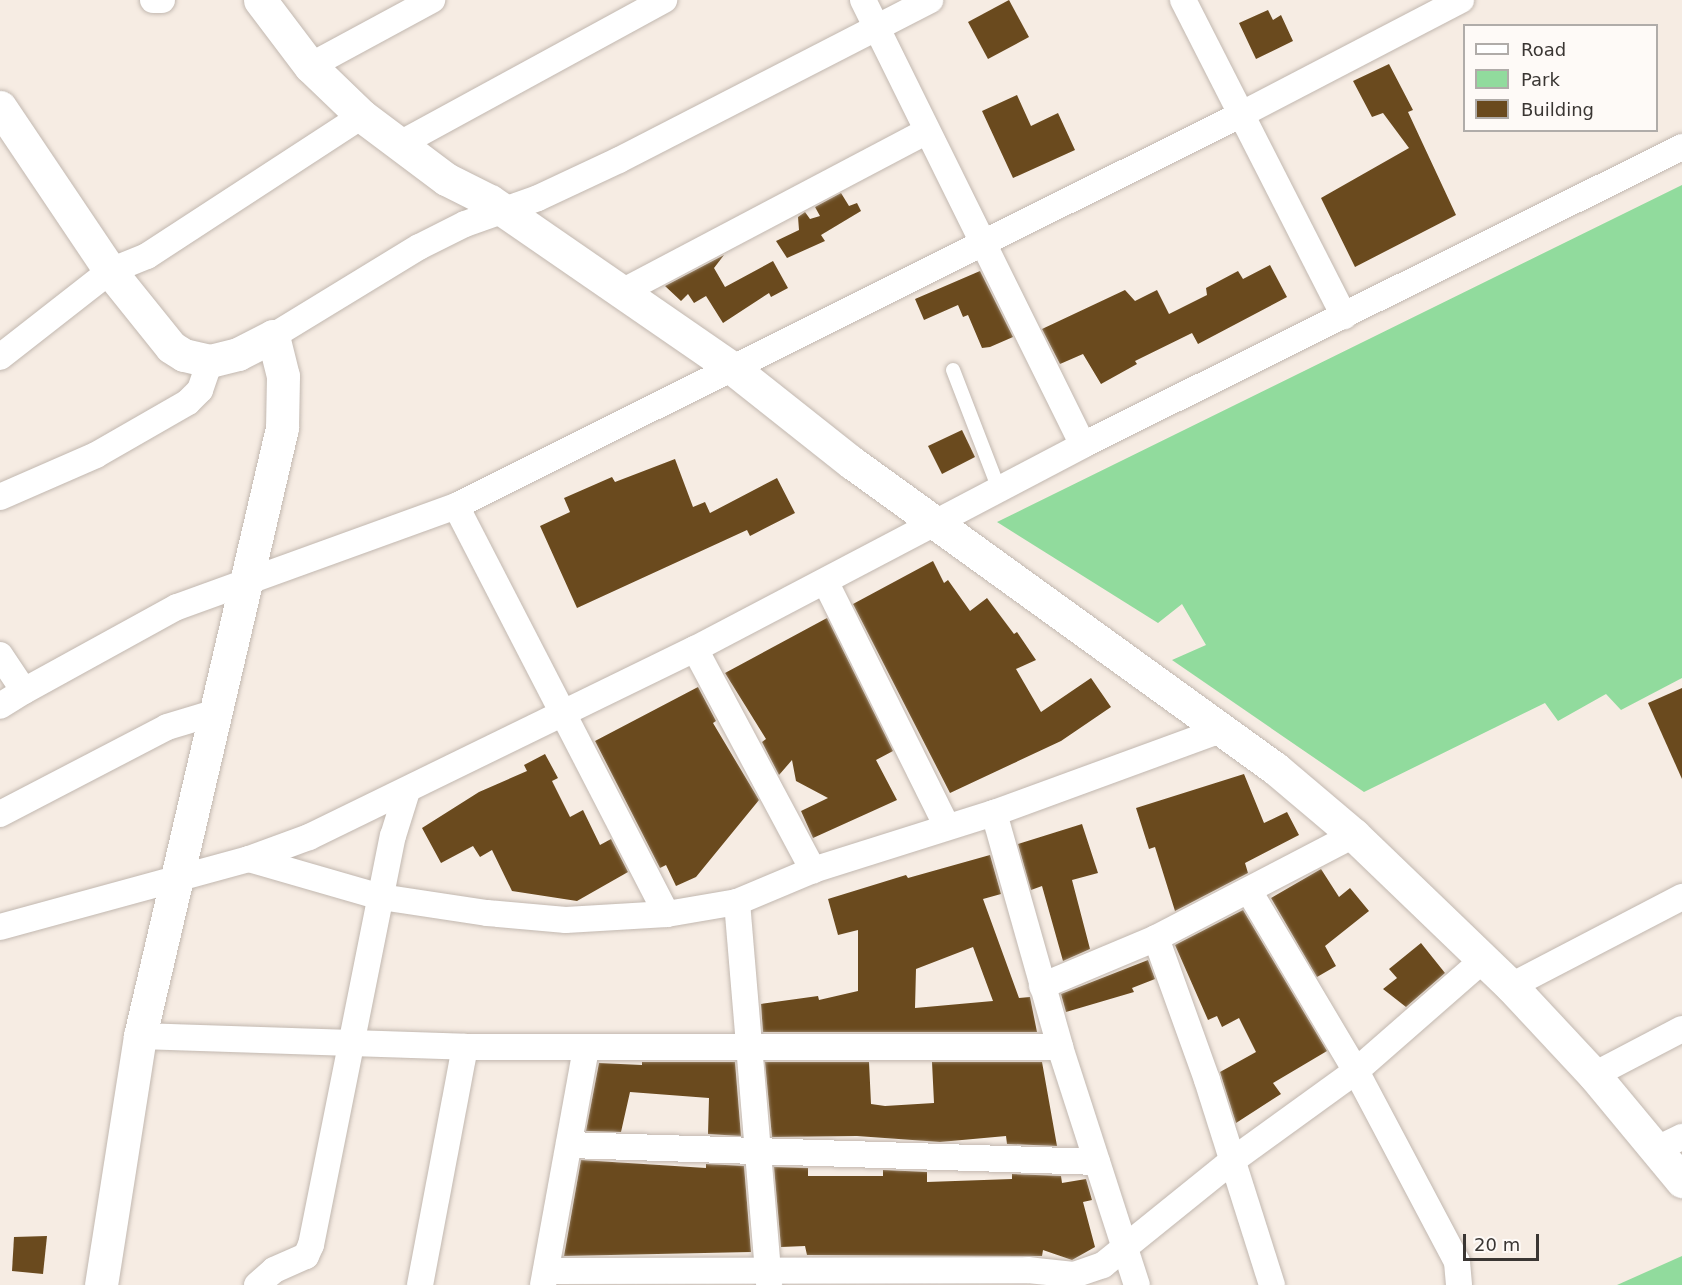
<!DOCTYPE html>
<html>
<head>
<meta charset="utf-8">
<style>
  body { margin:0 }
  #map { position:relative; width:1682px; height:1285px; overflow:hidden; background:#f6ece3; font-family:"DejaVu Sans",sans-serif }
  div>[style] { position:absolute }
  .green>* { inset:0; background:#91db9d }
  .building>* { inset:0; background:#6a4a1e }
  .roads { filter:drop-shadow(0 0 2px #c2b8b0) drop-shadow(0 0 2px #c2b8b0) }
  .lane>* { height:14px; margin:-7px; padding:0 7px; transform-origin:7px; border-radius:7px; background:#fff }
  .street>* { height:26px; margin:-13px; padding:0 13px; transform-origin:13px; border-radius:13px; background:#fff }
  .secondary>* { height:33px; margin:-16.5px; padding:0 16.5px; transform-origin:16.5px; border-radius:16.5px; background:#fff }
  span { translate:-50% -50%; white-space:nowrap; text-align:center; line-height:1.15; -webkit-text-stroke:6px #fefaf7; paint-order:stroke }
  .legend { position:absolute; left:1463px; top:24px; width:195px; height:108px; box-sizing:border-box; background:#fefaf7; border:2px solid #b0aca9; margin:0; padding:8px 10px; list-style:none; font-size:18px; color:#3a3633 }
  .legend li { display:flex; align-items:center; gap:12px; height:30px }
  .legend b { width:30px; border:2px solid #b0aca9 }
  .scale { position:absolute; left:1463px; top:1234px; width:76px; height:27px; box-sizing:border-box; border:3px solid #3a3633; border-top:0; padding-left:8px; font-size:18px; line-height:21px; white-space:nowrap; color:#3a3633; -webkit-text-stroke:4px #fefaf7; paint-order:stroke }
</style>
</head>
<body>
<div id="map">
  <div class="green">
    <i style="clip-path:polygon(1682px 185px,1682px 678px,1621px 710px,1606px 694px,1558px 721px,1545px 703px,1364px 792px,1172px 660px,1206px 645px,1182px 604px,1158px 623px,997px 522px)"></i>
    <i style="clip-path:polygon(1682px 1256px,1682px 1285px,1617px 1285px)"></i>
  </div>
  <div class="building">
    <i style="clip-path:polygon(1009px 0,1029px 37px,988px 59px,968px 22px)"></i>
    <i style="clip-path:polygon(1268px 10px,1273px 20px,1281px 15px,1293px 41px,1256px 59px,1239px 23px)"></i>
    <i style="clip-path:polygon(1389px 64px,1413px 110px,1408px 112px,1456px 215px,1355px 267px,1321px 198px,1409px 148px,1383px 113px,1372px 117px,1353px 81px)"></i>
    <i style="clip-path:polygon(1017px 95px,1031px 126px,1058px 113px,1075px 150px,1013px 178px,982px 111px)"></i>
    <i style="clip-path:polygon(841px 193px,849px 206px,857px 203px,861px 211px,821px 235px,825px 241px,787px 258px,776px 241px,799px 230px,798px 217px,805px 212px,810px 219px,820px 216px,815px 207px)"></i>
    <i style="clip-path:polygon(724px 255px,714px 268px,725px 287px,773px 261px,788px 288px,771px 297px,769px 293px,723px 323px,706px 296px,694px 303px,688px 294px,681px 301px,665px 286px)"></i>
    <i style="clip-path:polygon(1270px 265px,1287px 297px,1198px 344px,1192px 333px,1135px 361px,1137px 364px,1101px 384px,1083px 354px,1060px 364px,1042px 329px,1125px 290px,1135px 301px,1157px 290px,1169px 314px,1207px 295px,1206px 288px,1238px 271px,1243px 279px)"></i>
    <i style="clip-path:polygon(980px 271px,1013px 337px,990px 347px,982px 348px,968px 315px,963px 317px,958px 305px,924px 320px,915px 299px)"></i>
    <i style="clip-path:polygon(962px 430px,975px 457px,942px 474px,928px 446px)"></i>
    <i style="clip-path:polygon(675px 459px,693px 507px,705px 502px,710px 513px,777px 478px,795px 513px,750px 536px,747px 530px,577px 608px,540px 526px,570px 512px,564px 498px,612px 477px,615px 482px)"></i>
    <i style="clip-path:polygon(933px 561px,944px 583px,948px 580px,970px 611px,987px 598px,1014px 634px,1017px 632px,1036px 660px,1016px 669px,1041px 712px,1091px 678px,1111px 707px,1061px 741px,950px 793px,853px 604px)"></i>
    <i style="clip-path:polygon(827px 618px,893px 751px,876px 760px,897px 800px,813px 838px,801px 811px,828px 798px,796px 781px,792px 760px,779px 775px,762px 742px,766px 739px,725px 673px)"></i>
    <i style="clip-path:polygon(698px 687px,716px 721px,713px 723px,759px 800px,696px 877px,676px 886px,666px 865px,660px 868px,595px 741px)"></i>
    <i style="clip-path:polygon(1682px 688px,1682px 779px,1648px 703px)"></i>
    <i style="clip-path:polygon(545px 754px,558px 778px,552px 781px,570px 817px,583px 810px,600px 845px,611px 839px,628px 872px,577px 901px,512px 891px,492px 850px,480px 857px,473px 846px,441px 863px,422px 828px,479px 792px,527px 771px,524px 765px)"></i>
    <i style="clip-path:polygon(1244px 774px,1264px 823px,1287px 812px,1299px 835px,1245px 863px,1248px 873px,1175px 911px,1155px 847px,1149px 849px,1136px 808px)"></i>
    <i style="clip-path:polygon(1082px 824px,1098px 873px,1072px 880px,1090px 949px,1063px 961px,1042px 886px,1031px 890px,1018px 844px)"></i>
    <i style="clip-path:polygon(evenodd,990px 855px,1001px 894px,983px 899px,1019px 998px,1030px 997px,1037px 1032px,763px 1032px,761px 1004px,818px 996px,819px 1000px,858px 991px,858px 930px,838px 935px,828px 899px,906px 875px,908px 878px,990px 855px,973px 947px,993px 1001px,915px 1008px,916px 969px,973px 947px)"></i>
    <i style="clip-path:polygon(1321px 869px,1339px 897px,1350px 888px,1369px 911px,1325px 946px,1336px 966px,1317px 977px,1271px 898px)"></i>
    <i style="clip-path:polygon(1243px 910px,1327px 1051px,1273px 1083px,1281px 1094px,1236px 1123px,1220px 1072px,1256px 1052px,1239px 1018px,1222px 1027px,1217px 1016px,1208px 1020px,1175px 945px)"></i>
    <i style="clip-path:polygon(1421px 943px,1445px 973px,1406px 1007px,1383px 989px,1397px 978px,1389px 969px)"></i>
    <i style="clip-path:polygon(1148px 960px,1155px 979px,1132px 988px,1134px 992px,1066px 1012px,1061px 994px)"></i>
    <i style="clip-path:polygon(642px 1062px,735px 1062px,741px 1136px,708px 1134px,709px 1098px,630px 1092px,621px 1132px,586px 1131px,599px 1063px,642px 1065px)"></i>
    <i style="clip-path:polygon(765px 1062px,869px 1062px,871px 1104px,885px 1106px,934px 1103px,932px 1062px,1042px 1062px,1057px 1146px,1007px 1144px,1006px 1136px,940px 1142px,857px 1136px,772px 1137px)"></i>
    <i style="clip-path:polygon(581px 1160px,706px 1168px,706px 1164px,744px 1166px,751px 1252px,564px 1256px)"></i>
    <i style="clip-path:polygon(774px 1167px,808px 1168px,808px 1176px,883px 1176px,883px 1170px,927px 1172px,927px 1182px,1012px 1179px,1012px 1174px,1061px 1176px,1062px 1183px,1086px 1179px,1092px 1200px,1083px 1202px,1095px 1247px,1072px 1260px,1043px 1250px,1042px 1256px,807px 1255px,805px 1246px,781px 1247px)"></i>
    <i style="clip-path:polygon(47px 1236px,43px 1274px,12px 1271px,14px 1237px)"></i>
  </div>
  <div class="roads">
    <div class="lane">
      <i style="left:953px;top:370px;width:128px;rotate:68.9deg"></i>
    </div>
    <div class="street">
      <i style="left:153px;top:0;width:9px"></i>
      <i style="left:863px;top:0;width:496px;rotate:63.7deg"></i>
      <i style="left:1183px;top:0;width:355px;rotate:63deg"></i>
      <i style="left:310px;top:66px;width:139px;rotate:-28.4deg"></i>
      <i style="left:400px;top:144px;width:301px;rotate:-28.6deg"></i>
      <i style="left:620px;top:293px;width:346px;rotate:-27.8deg"></i>
      <i style="left:273px;top:336px;width:171px;rotate:-31.4deg"></i>
      <i style="left:419px;top:247px;width:51px;rotate:-26.6deg"></i>
      <i style="left:465px;top:224px;width:77px;rotate:-19.6deg"></i>
      <i style="left:538px;top:198px;width:89px;rotate:-25.1deg"></i>
      <i style="left:619px;top:160px;width:350px;rotate:-27.2deg"></i>
      <i style="left:0;top:357px;width:140px;rotate:-38deg"></i>
      <i style="left:110px;top:271px;width:40px;rotate:-22deg"></i>
      <i style="left:147px;top:256px;width:257px;rotate:-33.1deg"></i>
      <i style="left:0;top:497px;width:105px;rotate:-23.6deg"></i>
      <i style="left:96px;top:455px;width:106px;rotate:-29.9deg"></i>
      <i style="left:188px;top:402px;width:17px;rotate:-45deg"></i>
      <i style="left:200px;top:390px;width:31px;rotate:-71deg"></i>
      <i style="left:456px;top:506px;width:459px;rotate:62.7deg"></i>
      <i style="left:826px;top:583px;width:270px;rotate:63.6deg"></i>
      <i style="left:695px;top:649px;width:251px;rotate:61.9deg"></i>
      <i style="left:0;top:655px;width:43px;rotate:56.3deg"></i>
      <i style="left:24px;top:691px;width:28px;rotate:148deg"></i>
      <i style="left:24px;top:691px;width:175px;rotate:-28.8deg"></i>
      <i style="left:177px;top:607px;width:297px;rotate:-19.9deg"></i>
      <i style="left:456px;top:506px;width:878px;rotate:-26.51deg"></i>
      <i style="left:1242px;top:114px;width:247px;rotate:-27.5deg"></i>
      <i style="left:994px;top:813px;width:243px;rotate:74.2deg"></i>
      <i style="left:1060px;top:1047px;width:250px;rotate:72.1deg"></i>
      <i style="left:0;top:814px;width:188px;rotate:-27.5deg"></i>
      <i style="left:167px;top:727px;width:52px;rotate:-16.7deg"></i>
      <i style="left:249px;top:859px;width:137px;rotate:16.1deg"></i>
      <i style="left:381px;top:897px;width:107px;rotate:8.6deg"></i>
      <i style="left:487px;top:913px;width:79px;rotate:5.1deg"></i>
      <i style="left:566px;top:920px;width:101px;rotate:-3.4deg"></i>
      <i style="left:667px;top:914px;width:71px;rotate:-9.7deg"></i>
      <i style="left:737px;top:902px;width:82px;rotate:-22.8deg"></i>
      <i style="left:813px;top:870px;width:190px;rotate:-17.5deg"></i>
      <i style="left:994px;top:813px;width:242px;rotate:-20.1deg"></i>
      <i style="left:1249px;top:891px;width:209px;rotate:59.3deg"></i>
      <i style="left:1356px;top:1071px;width:216px;rotate:62.1deg"></i>
      <i style="left:1457px;top:1262px;width:23px;rotate:85deg"></i>
      <i style="left:737px;top:902px;width:384px;rotate:85.2deg"></i>
      <i style="left:0;top:927px;width:258px;rotate:-15.3deg"></i>
      <i style="left:249px;top:859px;width:64px;rotate:-20.1deg"></i>
      <i style="left:309px;top:837px;width:429px;rotate:-26deg"></i>
      <i style="left:695px;top:649px;width:438px;rotate:-27.7deg"></i>
      <i style="left:1083px;top:445px;width:669px;rotate:-26.45deg"></i>
      <i style="left:1156px;top:938px;width:151px;rotate:70.2deg"></i>
      <i style="left:1207px;top:1080px;width:215px;rotate:72.4deg"></i>
      <i style="left:1042px;top:986px;width:124px;rotate:-22.8deg"></i>
      <i style="left:1156px;top:938px;width:223px;rotate:-27.5deg"></i>
      <i style="left:1511px;top:986px;width:193px;rotate:-27.5deg"></i>
      <i style="left:140px;top:1036px;width:325px;rotate:1.9deg"></i>
      <i style="left:465px;top:1047px;width:595px"></i>
      <i style="left:1594px;top:1075px;width:99px;rotate:-27.6deg"></i>
      <i style="left:569px;top:1145px;width:528px;rotate:1.84deg"></i>
      <i style="left:1655px;top:1150px;width:30px;rotate:-26deg"></i>
      <i style="left:546px;top:1271px;width:482px;rotate:-0.1deg"></i>
      <i style="left:1028px;top:1270px;width:46px;rotate:6.2deg"></i>
      <i style="left:1074px;top:1275px;width:31px;rotate:-19deg"></i>
      <i style="left:1103px;top:1265px;width:167px;rotate:-38.9deg"></i>
      <i style="left:1233px;top:1160px;width:152px;rotate:-35.9deg"></i>
      <i style="left:1356px;top:1071px;width:170px;rotate:-41.2deg"></i>
      <i style="left:257px;top:1285px;width:23px;rotate:-41deg"></i>
      <i style="left:274px;top:1270px;width:35px;rotate:-24deg"></i>
      <i style="left:306px;top:1256px;width:12px;rotate:-66deg"></i>
      <i style="left:311px;top:1245px;width:417px;rotate:-78.7deg"></i>
      <i style="left:393px;top:836px;width:47px;rotate:-72.7deg"></i>
      <i style="left:420px;top:1285px;width:242px;rotate:-79.3deg"></i>
      <i style="left:543px;top:1285px;width:241px;rotate:-79.7deg"></i>
    </div>
    <div class="secondary">
      <i style="left:260px;top:0;width:83px;rotate:52.9deg"></i>
      <i style="left:310px;top:66px;width:72px;rotate:43.9deg"></i>
      <i style="left:362px;top:116px;width:105px;rotate:36.9deg"></i>
      <i style="left:446px;top:179px;width:49px;rotate:26.6deg"></i>
      <i style="left:490px;top:201px;width:293px;rotate:34.6deg"></i>
      <i style="left:731px;top:367px;width:153px;rotate:38.4deg"></i>
      <i style="left:851px;top:462px;width:524px;rotate:35.84deg"></i>
      <i style="left:1276px;top:769px;width:102px;rotate:40.2deg"></i>
      <i style="left:1354px;top:835px;width:218px;rotate:43.9deg"></i>
      <i style="left:1511px;top:986px;width:122px;rotate:47deg"></i>
      <i style="left:1594px;top:1075px;width:138px;rotate:50.3deg"></i>
      <i style="left:0;top:107px;width:197px;rotate:56.1deg"></i>
      <i style="left:110px;top:271px;width:97px;rotate:51.2deg"></i>
      <i style="left:171px;top:347px;width:15px;rotate:32deg"></i>
      <i style="left:184px;top:355px;width:27px;rotate:13deg"></i>
      <i style="left:210px;top:361px;width:29px;rotate:-14deg"></i>
      <i style="left:238px;top:354px;width:39px;rotate:-27deg"></i>
      <i style="left:273px;top:336px;width:41px;rotate:76deg"></i>
      <i style="left:283px;top:376px;width:52px;rotate:91.1deg"></i>
      <i style="left:282px;top:428px;width:624px;rotate:103.15deg"></i>
      <i style="left:140px;top:1036px;width:252px;rotate:98.9deg"></i>
    </div>
  </div>
  <ul class="legend">
  <li><b style="height:8px;background:#fff"></b>Road</li>
  <li><b style="height:16px;background:#91db9d"></b>Park</li>
  <li><b style="height:16px;background:#6a4a1e"></b>Building</li>
  </ul>
  <div class="scale">20 m</div>
</div>
</body>
</html>
